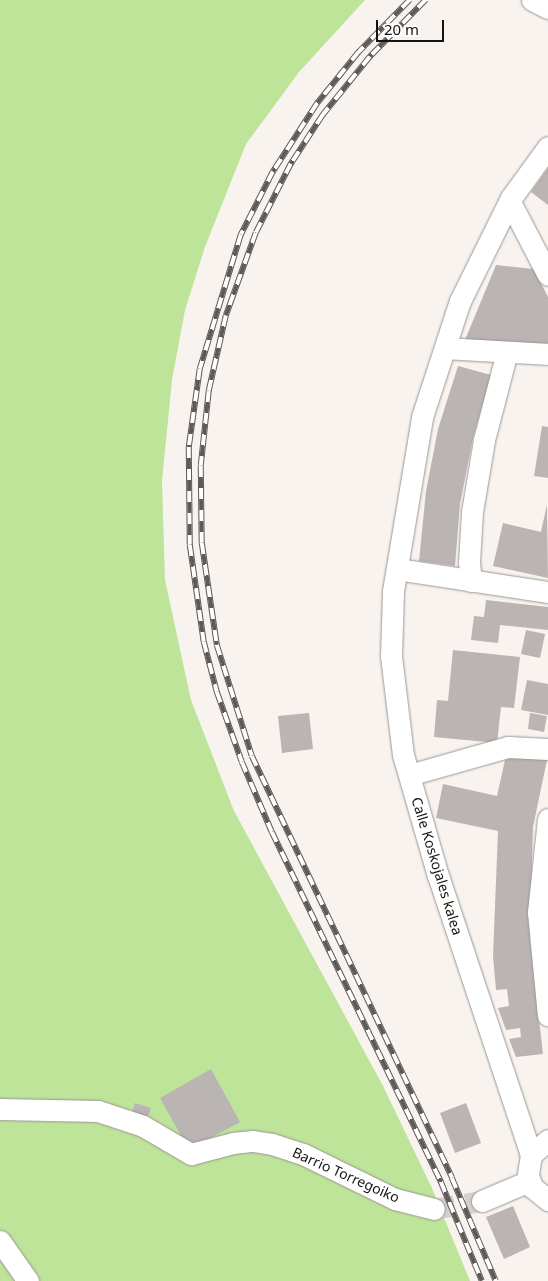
<!DOCTYPE html>
<html>
<head>
<meta charset="utf-8">
<style>
  body { margin:0 }
  #map { position:relative; width:548px; height:1281px; overflow:hidden; background:#f8f3ef; font-family:"Noto Sans",sans-serif }
  div>[style] { position:absolute }
  .green>* { inset:0; background:#bee499 }
  .building>* { inset:0; background:#bab4b2 }
  .minor-tunnel>* { height:21px; margin-top:-10.5px; transform-origin:0; background:repeating-linear-gradient(90deg,#d6d1ce 0 21px,transparent 0 32px) }
  .roads { filter:drop-shadow(0 0 1px #9b9693) drop-shadow(0 0 1px #9b9693) }
  .minor>* { height:21px; margin:-10.5px; padding:0 10.5px; transform-origin:10.5px; border-radius:10.5px; background:#fff }
  .rail>* { height:5.5px; margin-top:-2.75px; transform-origin:0; background:repeating-linear-gradient(90deg,#fff 0 11px,#5d5a58 0 22px); box-sizing:border-box; border-block:1px solid #5d5a58 }
  span { translate:-50% -50%; white-space:nowrap; text-align:center; line-height:1.15; -webkit-text-stroke:4.5px #fff; paint-order:stroke }
  .street-label { font-size:14px; color:#151312 }
  .scale { position:absolute; left:376px; top:20px; width:68px; height:22px; box-sizing:border-box; border:2px solid #151312; border-top:0; padding-left:6px; font-size:15px; line-height:18px; white-space:nowrap; color:#151312; -webkit-text-stroke:4px #fff; paint-order:stroke }
</style>
</head>
<body>
<div id="map">
  <div class="green">
    <i style="clip-path:polygon(0 0,365px 0,299px 72px,246px 144px,205px 247px,185px 310px,172px 380px,162px 481px,165px 580px,191px 700px,234px 811px,383px 1086px,431px 1186px,470px 1281px,0 1281px)"></i>
  </div>
  <div class="building">
    <i style="clip-path:polygon(548px 168px,548px 205px,531px 192px)"></i>
    <i style="clip-path:polygon(496px 265px,534px 269px,548px 297px,548px 344px,465px 340px)"></i>
    <i style="clip-path:polygon(458px 366px,491px 375px,473px 438px,460px 504px,455px 566px,419px 561px,426px 491px,438px 429px)"></i>
    <i style="clip-path:polygon(542px 426px,548px 427px,548px 478px,534px 476px)"></i>
    <i style="clip-path:polygon(547px 504px,548px 578px,493px 566px,503px 523px,541px 532px)"></i>
    <i style="clip-path:polygon(486px 600px,548px 607px,548px 630px,500px 625px,498px 643px,471px 640px,474px 616px,484px 617px)"></i>
    <i style="clip-path:polygon(526px 630px,545px 634px,540px 658px,521px 654px)"></i>
    <i style="clip-path:polygon(453px 650px,520px 657px,514px 708px,501px 707px,497px 743px,434px 737px,437px 700px,448px 701px)"></i>
    <i style="clip-path:polygon(527px 680px,548px 684px,548px 715px,521px 710px)"></i>
    <i style="clip-path:polygon(309px 713px,313px 749px,282px 753px,278px 716px)"></i>
    <i style="clip-path:polygon(530px 713px,547px 716px,544px 732px,528px 729px)"></i>
    <i style="clip-path:polygon(507px 751px,547px 760px,533px 827px,530px 940px,543px 1054px,516px 1057px,509px 1039px,521px 1037px,520px 1028px,506px 1030px,498px 1008px,509px 1006px,507px 989px,496px 990px,493px 956px,498px 831px,436px 818px,443px 784px,497px 796px)"></i>
    <i style="clip-path:polygon(211px 1069px,240px 1122px,189px 1150px,160px 1098px)"></i>
    <i style="clip-path:polygon(135px 1103px,151px 1108px,147px 1120px,131px 1115px)"></i>
    <i style="clip-path:polygon(466px 1103px,481px 1143px,455px 1153px,440px 1113px)"></i>
    <i style="clip-path:polygon(513px 1206px,530px 1247px,504px 1259px,486px 1217px)"></i>
  </div>
  <div class="minor-tunnel">
    <i style="left:434px;top:1209px;width:49px;rotate:-9.5deg"></i>
  </div>
  <div class="roads">
    <div class="minor">
      <i style="left:532px;top:0;width:18px;rotate:27deg"></i>
      <i style="left:510px;top:202px;width:82px;rotate:62.5deg"></i>
      <i style="left:445px;top:348px;width:103px;rotate:3.3deg"></i>
      <i style="left:397px;top:569px;width:153px;rotate:8.7deg"></i>
      <i style="left:471px;top:581px;width:19px;rotate:-96deg"></i>
      <i style="left:469px;top:562px;width:50px;rotate:-86.6deg"></i>
      <i style="left:472px;top:512px;width:73px;rotate:-80.5deg"></i>
      <i style="left:484px;top:440px;width:91px;rotate:-75.4deg"></i>
      <i style="left:409px;top:775px;width:103px;rotate:-15.8deg"></i>
      <i style="left:508px;top:747px;width:40px;rotate:2.9deg"></i>
      <i style="left:548px;top:819px;width:94px;rotate:96.1deg"></i>
      <i style="left:538px;top:912px;width:104px;rotate:84.5deg"></i>
      <i style="left:0;top:1109px;width:98px;rotate:1.2deg"></i>
      <i style="left:98px;top:1111px;width:47px;rotate:18.4deg"></i>
      <i style="left:143px;top:1126px;width:56px;rotate:30.3deg"></i>
      <i style="left:191px;top:1154px;width:43px;rotate:-14.7deg"></i>
      <i style="left:233px;top:1143px;width:20px;rotate:-6deg"></i>
      <i style="left:253px;top:1141px;width:19px;rotate:9deg"></i>
      <i style="left:272px;top:1144px;width:33px;rotate:18deg"></i>
      <i style="left:303px;top:1154px;width:102px;rotate:26.1deg"></i>
      <i style="left:395px;top:1199px;width:40px;rotate:14.4deg"></i>
      <i style="left:548px;top:1140px;width:23px;rotate:139deg"></i>
      <i style="left:531px;top:1155px;width:20px;rotate:99deg"></i>
      <i style="left:528px;top:1175px;width:13px;rotate:72deg"></i>
      <i style="left:532px;top:1187px;width:21px;rotate:39deg"></i>
      <i style="left:531px;top:1155px;width:294px;rotate:-108.4deg"></i>
      <i style="left:438px;top:876px;width:126px;rotate:-106.1deg"></i>
      <i style="left:403px;top:755px;width:100px;rotate:-96.9deg"></i>
      <i style="left:391px;top:656px;width:65px;rotate:-88.2deg"></i>
      <i style="left:393px;top:591px;width:176px;rotate:-80.5deg"></i>
      <i style="left:422px;top:417px;width:122px;rotate:-71.9deg"></i>
      <i style="left:460px;top:301px;width:115px;rotate:-63.7deg"></i>
      <i style="left:511px;top:198px;width:63px;rotate:-54deg"></i>
      <i style="left:482px;top:1201px;width:51px;rotate:-23.1deg"></i>
      <i style="left:0;top:1241px;width:49px;rotate:55deg"></i>
    </div>
  </div>
  <div class="rail">
    <i style="left:410px;top:0;width:73px;rotate:134.4deg"></i>
    <i style="left:359px;top:52px;width:67px;rotate:128.9deg"></i>
    <i style="left:317px;top:104px;width:81px;rotate:122.9deg"></i>
    <i style="left:273px;top:172px;width:71px;rotate:116.9deg"></i>
    <i style="left:241px;top:235px;width:140px;rotate:107deg"></i>
    <i style="left:200px;top:369px;width:79px;rotate:98deg"></i>
    <i style="left:189px;top:447px;width:98px;rotate:89.4deg"></i>
    <i style="left:190px;top:545px;width:98px;rotate:81.8deg"></i>
    <i style="left:204px;top:642px;width:52px;rotate:75.4deg"></i>
    <i style="left:217px;top:692px;width:74px;rotate:70.3deg"></i>
    <i style="left:242px;top:762px;width:76px;rotate:66.8deg"></i>
    <i style="left:272px;top:832px;width:389px;rotate:64.2deg"></i>
    <i style="left:441px;top:1182px;width:107px;rotate:67.5deg"></i>
    <i style="left:426px;top:0;width:80px;rotate:134.5deg"></i>
    <i style="left:370px;top:57px;width:75px;rotate:129deg"></i>
    <i style="left:323px;top:115px;width:59px;rotate:123.1deg"></i>
    <i style="left:291px;top:164px;width:77px;rotate:116.9deg"></i>
    <i style="left:256px;top:233px;width:88px;rotate:109.9deg"></i>
    <i style="left:226px;top:316px;width:77px;rotate:102.8deg"></i>
    <i style="left:209px;top:391px;width:75px;rotate:96.1deg"></i>
    <i style="left:201px;top:466px;width:77px;rotate:89.3deg"></i>
    <i style="left:202px;top:543px;width:103px;rotate:81.6deg"></i>
    <i style="left:217px;top:645px;width:116px;rotate:72.5deg"></i>
    <i style="left:252px;top:756px;width:467px;rotate:64.6deg"></i>
    <i style="left:452px;top:1178px;width:112px;rotate:66.9deg"></i>
  </div>
  <div class="street-label">
    <span style="left:437px;top:866px;rotate:73deg">Calle Koskojales kalea</span>
    <span style="left:346px;top:1175px;rotate:24deg">Barrio Torregoiko</span>
  </div>
  <div class="scale">20 m</div>
</div>
</body>
</html>
